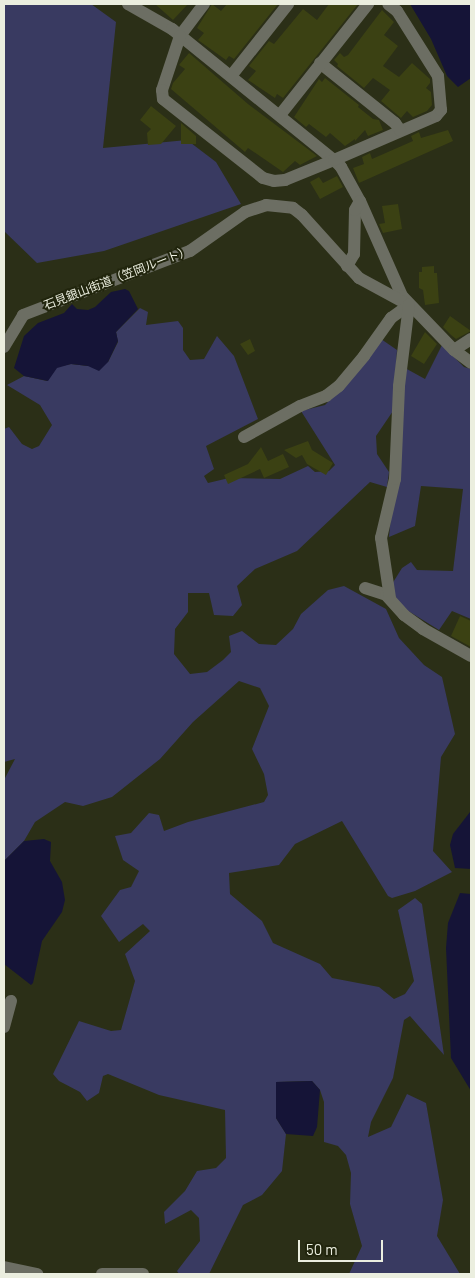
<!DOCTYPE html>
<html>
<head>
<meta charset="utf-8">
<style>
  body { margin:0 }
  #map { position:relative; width:475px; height:1278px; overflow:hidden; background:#2b2f17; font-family:Barlow,"Noto Sans JP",sans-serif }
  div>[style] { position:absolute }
  .green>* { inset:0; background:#393a61 }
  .water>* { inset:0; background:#151437 }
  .building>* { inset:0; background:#3b4113 }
  .street>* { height:12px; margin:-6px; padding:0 6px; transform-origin:6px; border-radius:6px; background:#6c6e63 }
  span { translate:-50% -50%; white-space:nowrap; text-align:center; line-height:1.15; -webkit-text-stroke:4px #21250d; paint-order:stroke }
  .street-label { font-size:12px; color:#ebeedf }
  .frame { position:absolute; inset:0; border:5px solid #ebeedf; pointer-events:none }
  .scale { position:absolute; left:298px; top:1240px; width:85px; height:22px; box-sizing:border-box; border:2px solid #ebeedf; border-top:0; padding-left:6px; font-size:15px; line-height:18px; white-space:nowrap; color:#ebeedf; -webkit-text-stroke:4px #21250d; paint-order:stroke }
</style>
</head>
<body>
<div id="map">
  <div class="green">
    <i style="clip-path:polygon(4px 4px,91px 4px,116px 22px,103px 148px,187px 140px,216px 162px,241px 204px,104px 251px,37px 263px,4px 231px)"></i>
    <i style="clip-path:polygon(140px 308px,148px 312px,146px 325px,178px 321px,183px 328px,183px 350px,190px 360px,204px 359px,217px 336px,234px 356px,258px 419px,206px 446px,214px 469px,204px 476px,208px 483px,229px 478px,280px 479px,308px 466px,315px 472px,329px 471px,335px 465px,301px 411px,325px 405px,352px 377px,381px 339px,397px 350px,393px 411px,376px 436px,377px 454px,389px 472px,387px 487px,370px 482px,297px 551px,255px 569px,237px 586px,242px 605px,233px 616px,214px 615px,209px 593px,188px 593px,188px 612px,175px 629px,174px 654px,190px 674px,207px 672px,223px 660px,231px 652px,229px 636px,242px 631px,259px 644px,276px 645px,293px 629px,301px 614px,328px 590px,344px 586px,386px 609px,399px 638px,424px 665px,442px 677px,455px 734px,441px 757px,433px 851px,452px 872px,415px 891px,392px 898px,388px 896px,342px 821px,295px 844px,279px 865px,229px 873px,230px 894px,262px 921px,273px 943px,320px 964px,332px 978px,379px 987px,394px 999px,405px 994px,414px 981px,398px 910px,415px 898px,422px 904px,444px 1055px,410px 1016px,404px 1020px,393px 1078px,371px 1122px,368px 1137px,391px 1127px,407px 1094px,426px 1103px,443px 1200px,437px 1236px,460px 1274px,349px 1274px,362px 1246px,350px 1204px,351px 1173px,346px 1155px,338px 1146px,324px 1142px,324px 1102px,320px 1090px,312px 1081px,276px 1082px,276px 1118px,286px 1134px,282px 1171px,262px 1195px,243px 1205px,209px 1274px,179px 1274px,177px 1271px,200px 1241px,199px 1218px,191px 1210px,165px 1224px,164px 1212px,185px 1191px,197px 1171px,216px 1168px,226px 1158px,225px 1110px,159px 1095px,108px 1074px,103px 1076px,99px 1093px,87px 1101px,80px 1092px,59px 1081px,53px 1074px,79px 1021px,111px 1031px,121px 1030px,135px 981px,125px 954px,150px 931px,143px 924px,119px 942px,101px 916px,120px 890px,131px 887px,139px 871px,123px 860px,115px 836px,131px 833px,149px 813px,159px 815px,164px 831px,188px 822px,264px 802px,268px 795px,264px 774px,252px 749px,269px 706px,260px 688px,239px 681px,193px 722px,160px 759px,112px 797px,83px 806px,65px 802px,35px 822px,24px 841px,4px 861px,4px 780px,15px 759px,4px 762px,4px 429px,9px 427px,22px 444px,32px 449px,39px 446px,52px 425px,40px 405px,7px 385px,24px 376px,47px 381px,57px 367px,71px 364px,88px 366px,108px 362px,118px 342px,116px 332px)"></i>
    <i style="clip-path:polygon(442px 345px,464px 367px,471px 369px,471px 619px,452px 611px,439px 630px,397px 604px,392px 584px,402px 568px,411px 562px,417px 570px,453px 571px,463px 489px,421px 486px,415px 526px,389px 537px,405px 368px,425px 379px)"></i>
  </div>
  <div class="water">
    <i style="clip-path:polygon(410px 4px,471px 4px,471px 78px,458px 87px,447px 76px,431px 39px)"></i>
    <i style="clip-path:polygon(125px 289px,129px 291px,138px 309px,116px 332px,118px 341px,108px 362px,99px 371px,88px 366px,71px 364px,57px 368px,48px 381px,24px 376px,14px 368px,24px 336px,38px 323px,64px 313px,72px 304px,77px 309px,88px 310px,95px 307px,111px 292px)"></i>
    <i style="clip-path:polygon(470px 812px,471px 869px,455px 868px,450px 845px,453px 834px)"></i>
    <i style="clip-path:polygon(44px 839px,51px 842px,50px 861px,62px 882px,65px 900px,62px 912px,42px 941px,33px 983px,31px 985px,4px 964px,4px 861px,24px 841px)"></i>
    <i style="clip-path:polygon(460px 893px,471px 894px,471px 1091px,451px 1058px,446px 948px,448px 923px)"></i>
    <i style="clip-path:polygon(312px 1081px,320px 1090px,317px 1127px,313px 1136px,286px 1134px,276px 1118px,276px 1082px)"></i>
  </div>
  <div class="building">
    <i style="clip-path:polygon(155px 4px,188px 4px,173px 20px)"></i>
    <i style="clip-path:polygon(212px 4px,221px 11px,227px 4px,278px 4px,234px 59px,229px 56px,226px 60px,198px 40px,204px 33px,197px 28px)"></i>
    <i style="clip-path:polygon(329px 4px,358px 4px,283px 98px,277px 94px,275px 98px,248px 80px,256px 71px,249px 66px,269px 41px,274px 44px,303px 9px,317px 20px)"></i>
    <i style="clip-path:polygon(382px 10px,394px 22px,384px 35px,398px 46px,383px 66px,399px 77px,412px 63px,430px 79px,430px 83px,426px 88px,431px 92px,432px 105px,427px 111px,413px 117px,407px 111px,401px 118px,381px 101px,390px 90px,373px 78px,364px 88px,337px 66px,338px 64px,334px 60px,340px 53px,344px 57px,348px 55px)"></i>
    <i style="clip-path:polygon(189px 53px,248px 104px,317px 156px,300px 165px,295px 161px,283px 172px,248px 148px,245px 152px,171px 89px,173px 83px,185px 69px,179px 65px)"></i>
    <i style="clip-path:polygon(325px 78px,359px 105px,358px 107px,373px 119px,379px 120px,383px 130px,368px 136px,365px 130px,355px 141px,355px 139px,345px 146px,330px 133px,326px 137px,309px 124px,306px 127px,294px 117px,319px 79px,322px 82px)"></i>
    <i style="clip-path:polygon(151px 106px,176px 126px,161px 144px,148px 145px,147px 133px,151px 129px,140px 120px)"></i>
    <i style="clip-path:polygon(181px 123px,196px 136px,196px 144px,181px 144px)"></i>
    <i style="clip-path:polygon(448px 130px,453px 141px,359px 183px,353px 168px,364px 164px,362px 157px,370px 153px,372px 159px,413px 141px,411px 136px,419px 132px,421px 138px)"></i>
    <i style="clip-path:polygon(337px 176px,343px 187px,320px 199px,310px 182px,319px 177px,323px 183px)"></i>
    <i style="clip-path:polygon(398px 204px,402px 229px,383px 233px,379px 224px,385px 223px,382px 206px)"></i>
    <i style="clip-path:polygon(434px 266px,434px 273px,437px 273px,439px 303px,425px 305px,423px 290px,419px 288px,419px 272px,422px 272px,422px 267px)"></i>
    <i style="clip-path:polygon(450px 316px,471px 331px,456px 339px,451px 335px,443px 327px)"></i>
    <i style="clip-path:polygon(425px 332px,437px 344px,424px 364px,411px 356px)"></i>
    <i style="clip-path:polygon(250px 339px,255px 351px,248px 355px,240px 344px)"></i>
    <i style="clip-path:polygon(308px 441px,312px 450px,333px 463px,326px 475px,307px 464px,302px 455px,296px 458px,284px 450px)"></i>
    <i style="clip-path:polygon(261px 447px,268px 461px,283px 454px,289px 467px,264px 478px,260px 469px,228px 484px,224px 475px,248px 464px)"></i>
    <i style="clip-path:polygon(460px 616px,471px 621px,471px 647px,451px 636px)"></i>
  </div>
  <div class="street">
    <i style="left:128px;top:4px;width:51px;rotate:29.6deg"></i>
    <i style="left:172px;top:29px;width:208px;rotate:39deg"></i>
    <i style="left:334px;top:160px;width:10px;rotate:45deg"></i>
    <i style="left:341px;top:167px;width:39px;rotate:61deg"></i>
    <i style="left:360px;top:201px;width:104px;rotate:66.1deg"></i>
    <i style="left:402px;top:296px;width:75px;rotate:46.1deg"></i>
    <i style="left:454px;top:350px;width:21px;rotate:37deg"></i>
    <i style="left:204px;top:4px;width:40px;rotate:127deg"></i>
    <i style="left:180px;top:36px;width:57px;rotate:108.4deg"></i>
    <i style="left:162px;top:90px;width:9px;rotate:84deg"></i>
    <i style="left:163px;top:99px;width:127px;rotate:38.3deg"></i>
    <i style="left:263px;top:178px;width:11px;rotate:15deg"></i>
    <i style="left:274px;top:181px;width:11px;rotate:-5deg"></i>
    <i style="left:285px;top:180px;width:53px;rotate:-22.2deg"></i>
    <i style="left:334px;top:160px;width:111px;rotate:-23.3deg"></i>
    <i style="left:436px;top:116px;width:8px;rotate:-50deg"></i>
    <i style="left:441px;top:110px;width:34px;rotate:-95deg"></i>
    <i style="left:438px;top:76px;width:77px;rotate:-122.2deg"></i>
    <i style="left:397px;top:11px;width:11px;rotate:-142deg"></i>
    <i style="left:320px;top:63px;width:96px;rotate:38.7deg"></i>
    <i style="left:395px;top:123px;width:9px;rotate:54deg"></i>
    <i style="left:231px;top:76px;width:92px;rotate:-51.6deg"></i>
    <i style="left:280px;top:115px;width:142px;rotate:-51.6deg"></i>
    <i style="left:347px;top:266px;width:14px;rotate:-60deg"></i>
    <i style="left:354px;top:254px;width:44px;rotate:-88.7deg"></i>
    <i style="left:355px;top:210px;width:10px;rotate:-61deg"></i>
    <i style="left:4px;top:347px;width:37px;rotate:-59deg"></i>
    <i style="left:23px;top:315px;width:179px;rotate:-21deg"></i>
    <i style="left:190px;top:251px;width:67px;rotate:-35.3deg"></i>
    <i style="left:245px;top:212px;width:22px;rotate:-18deg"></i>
    <i style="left:266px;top:205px;width:27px;rotate:6deg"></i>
    <i style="left:293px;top:208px;width:11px;rotate:38deg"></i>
    <i style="left:302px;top:215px;width:85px;rotate:47.9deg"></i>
    <i style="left:359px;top:278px;width:55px;rotate:28.4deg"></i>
    <i style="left:454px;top:350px;width:20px;rotate:-33deg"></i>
    <i style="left:244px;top:437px;width:64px;rotate:-29deg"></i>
    <i style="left:300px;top:406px;width:28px;rotate:-21deg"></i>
    <i style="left:326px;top:396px;width:16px;rotate:-38deg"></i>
    <i style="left:339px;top:386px;width:39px;rotate:-50deg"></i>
    <i style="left:364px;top:356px;width:47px;rotate:-54.6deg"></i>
    <i style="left:391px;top:318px;width:22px;rotate:-36deg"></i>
    <i style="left:365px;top:588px;width:22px;rotate:18deg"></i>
    <i style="left:386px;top:595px;width:27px;rotate:48deg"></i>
    <i style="left:404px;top:615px;width:24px;rotate:36deg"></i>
    <i style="left:423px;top:629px;width:55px;rotate:29.4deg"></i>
    <i style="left:390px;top:598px;width:61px;rotate:-98.5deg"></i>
    <i style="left:381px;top:538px;width:61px;rotate:-76.7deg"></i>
    <i style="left:395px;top:479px;width:93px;rotate:-87.5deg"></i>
    <i style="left:399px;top:386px;width:82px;rotate:-83deg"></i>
    <i style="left:4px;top:1027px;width:27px;rotate:-75deg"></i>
    <i style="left:4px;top:1267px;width:34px;rotate:12deg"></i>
    <i style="left:102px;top:1274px;width:41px"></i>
  </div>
  <div class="street-label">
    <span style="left:117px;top:278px;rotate:-21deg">石見銀山街道（笠岡ルート）</span>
  </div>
  <div class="frame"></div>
  <div class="scale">50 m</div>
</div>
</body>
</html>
